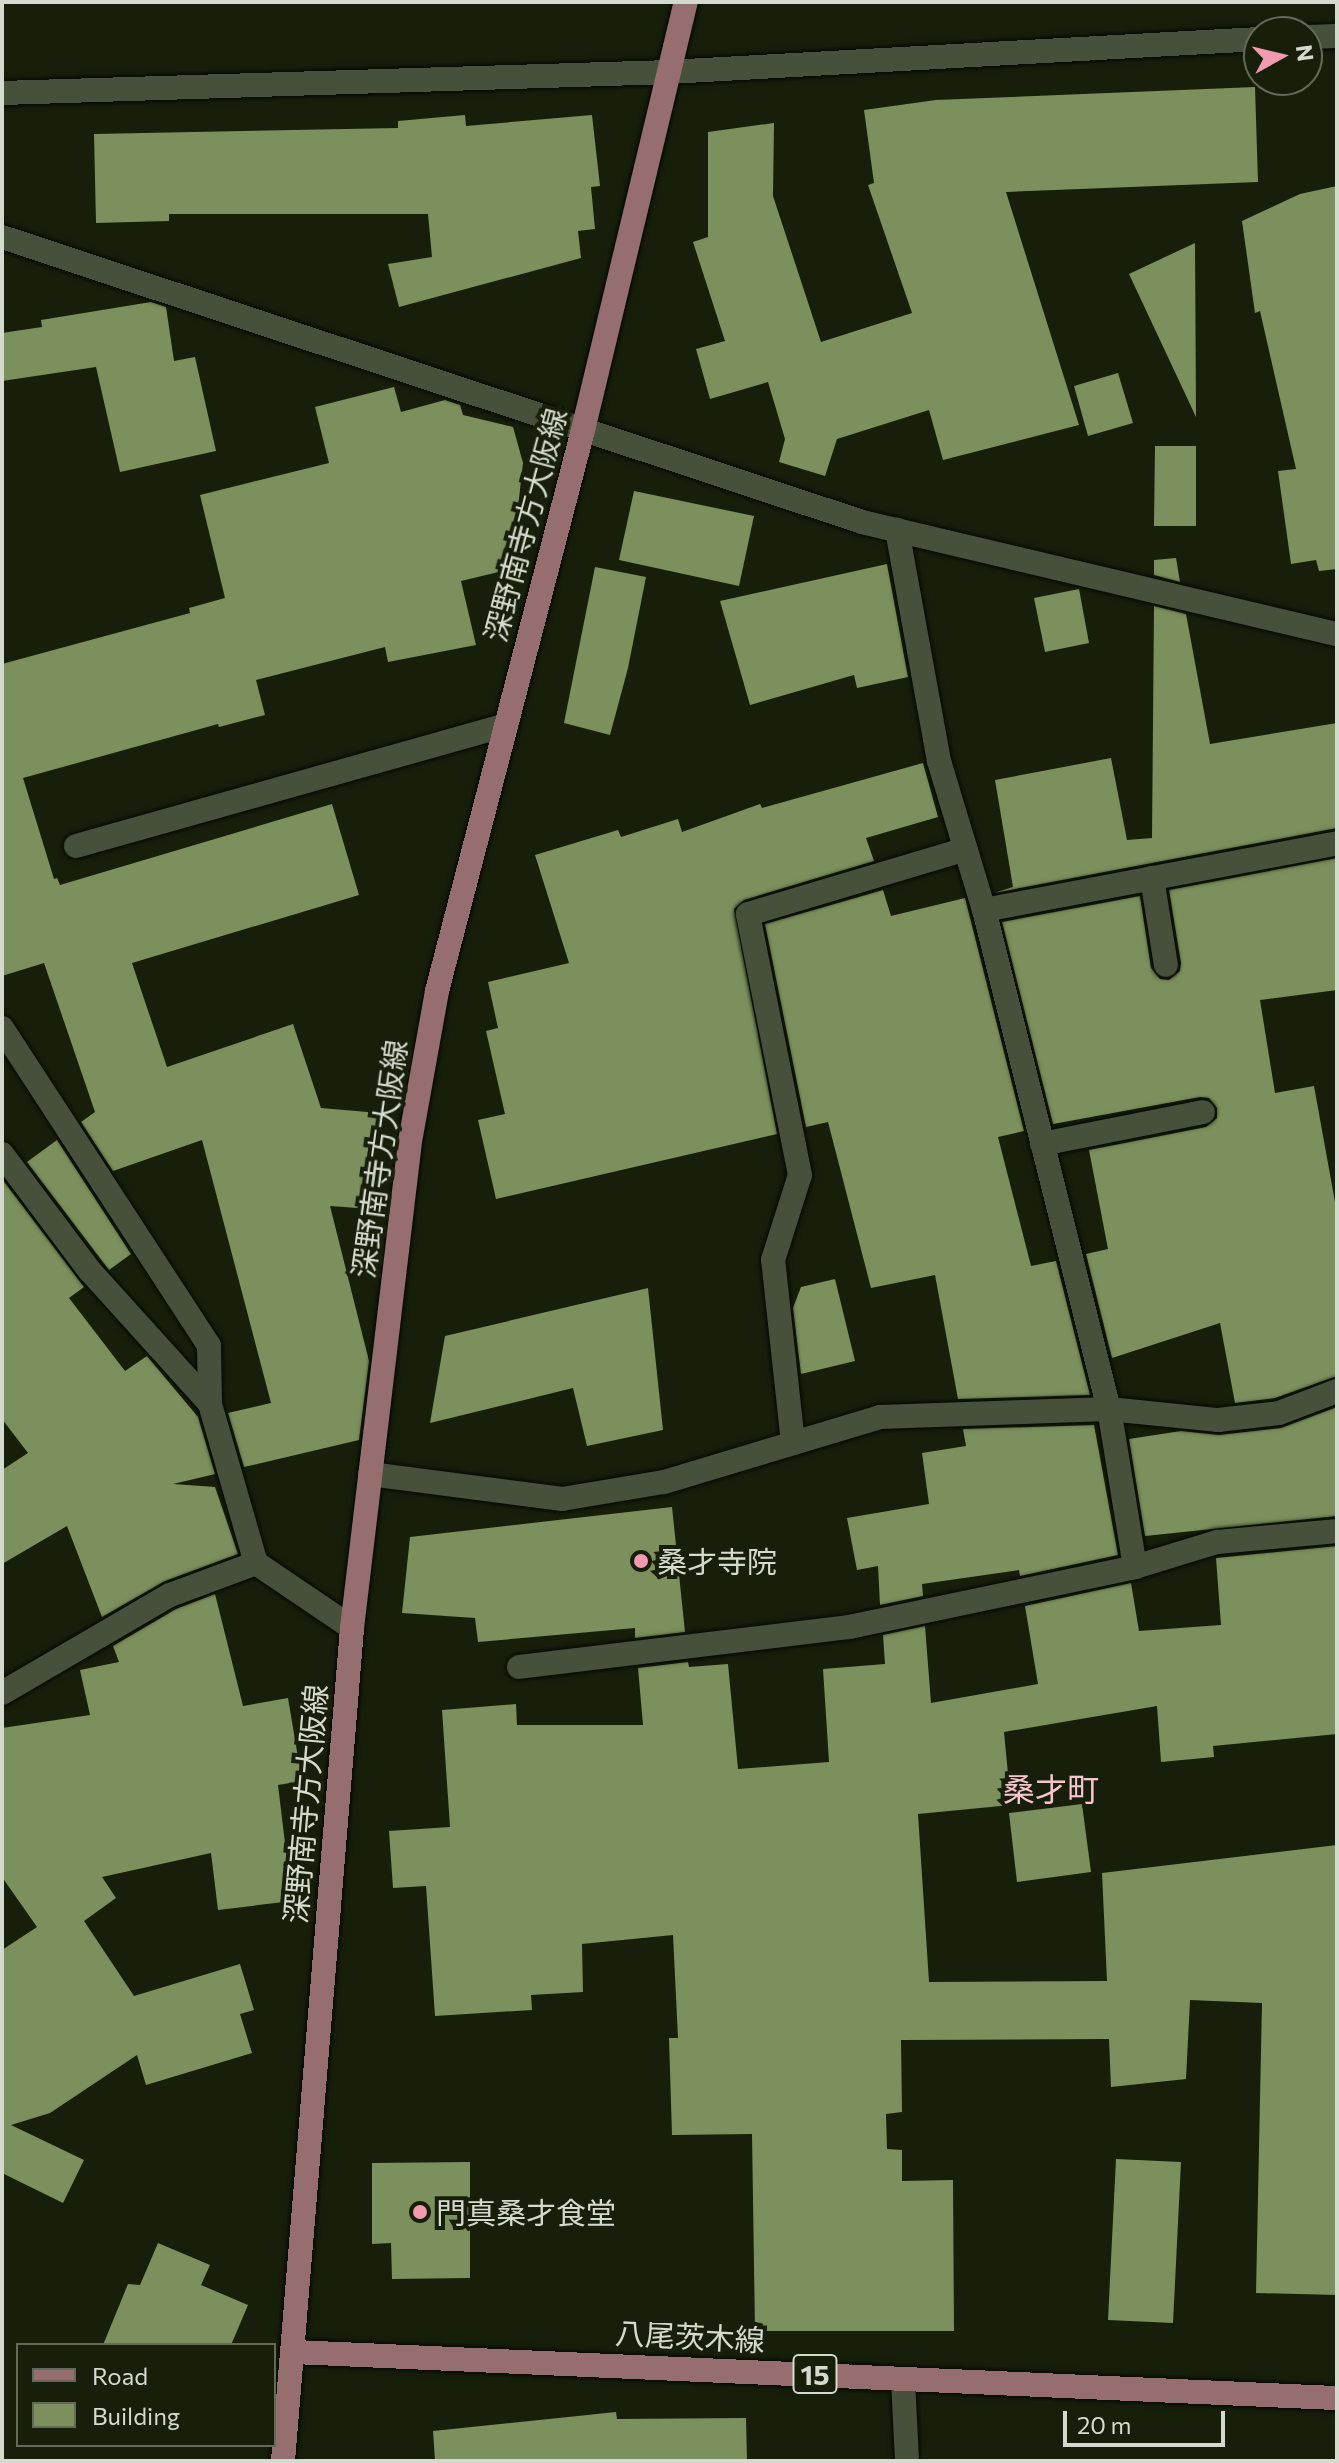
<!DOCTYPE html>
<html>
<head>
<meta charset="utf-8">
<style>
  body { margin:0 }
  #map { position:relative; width:1339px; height:2463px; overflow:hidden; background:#171f0b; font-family:Commissioner,"Noto Sans JP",sans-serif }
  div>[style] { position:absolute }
  .building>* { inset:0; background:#7c905d }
  .roads { filter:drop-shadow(0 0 2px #040800) drop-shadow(0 0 2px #040800) }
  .minor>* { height:24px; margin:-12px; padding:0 12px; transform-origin:12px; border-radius:12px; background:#47503a }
  .major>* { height:24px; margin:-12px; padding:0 12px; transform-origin:12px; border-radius:12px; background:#976e6f }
  .dots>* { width:22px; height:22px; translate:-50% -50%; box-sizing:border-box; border:4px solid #171f0b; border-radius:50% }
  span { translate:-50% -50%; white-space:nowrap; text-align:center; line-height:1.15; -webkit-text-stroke:8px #171f0b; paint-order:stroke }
  .shield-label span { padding:2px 6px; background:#171f0b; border:2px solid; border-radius:6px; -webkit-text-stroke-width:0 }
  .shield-label { font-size:28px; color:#d5dace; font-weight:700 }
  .street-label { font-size:30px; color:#d5dace }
  .poi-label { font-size:30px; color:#d5dace }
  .left { translate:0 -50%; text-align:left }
  .neighbourhood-label { font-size:32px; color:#f8c5cf }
  .frame { position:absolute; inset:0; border:4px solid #d5dace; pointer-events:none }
  .legend { position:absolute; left:16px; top:2343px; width:260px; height:104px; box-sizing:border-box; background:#171f0b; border:2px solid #636a59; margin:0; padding:10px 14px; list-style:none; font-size:24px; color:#d5dace }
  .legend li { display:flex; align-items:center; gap:16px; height:40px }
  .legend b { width:40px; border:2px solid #636a59 }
  .north { position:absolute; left:1243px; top:16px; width:80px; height:80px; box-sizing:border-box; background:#171f0b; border:2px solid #636a59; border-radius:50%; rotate:82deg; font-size:22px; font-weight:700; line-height:32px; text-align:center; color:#d5dace }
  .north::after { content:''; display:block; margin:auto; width:28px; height:36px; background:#f29aae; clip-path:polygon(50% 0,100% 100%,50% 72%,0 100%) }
  .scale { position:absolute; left:1063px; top:2411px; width:162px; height:36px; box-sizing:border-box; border:4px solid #d5dace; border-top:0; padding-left:10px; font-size:24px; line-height:28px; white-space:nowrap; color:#d5dace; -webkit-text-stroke:6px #171f0b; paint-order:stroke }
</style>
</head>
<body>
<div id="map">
  <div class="building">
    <i style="clip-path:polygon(1255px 87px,1258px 182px,1006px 192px,1079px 425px,943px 460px,929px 410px,837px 439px,825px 476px,779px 462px,785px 439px,768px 382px,710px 399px,696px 349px,725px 341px,693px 242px,708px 237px,708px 132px,774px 123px,773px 196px,821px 342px,912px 313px,868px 185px,874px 183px,864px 110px,936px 100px)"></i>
    <i style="clip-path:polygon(465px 115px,466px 126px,592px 115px,600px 186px,591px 187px,595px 229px,578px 231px,581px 258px,399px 307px,388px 264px,432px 257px,428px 214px,169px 214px,169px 221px,96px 223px,94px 134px,398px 128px,398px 121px)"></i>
    <i style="clip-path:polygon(1337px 186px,1337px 569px,1319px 571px,1316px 560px,1291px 564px,1278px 471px,1296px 469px,1260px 311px,1255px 313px,1242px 221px,1300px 194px)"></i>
    <i style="clip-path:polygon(1195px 243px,1196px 417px,1129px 274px)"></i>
    <i style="clip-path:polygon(151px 302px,166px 307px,174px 361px,195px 357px,216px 451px,120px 472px,96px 367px,2px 381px,2px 333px,42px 327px,41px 320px)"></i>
    <i style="clip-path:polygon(1118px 373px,1133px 423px,1088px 436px,1074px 386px)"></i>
    <i style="clip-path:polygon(394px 387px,401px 412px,445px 400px,460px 405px,463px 415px,513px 427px,523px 463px,511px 569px,461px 581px,476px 645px,388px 662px,385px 647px,256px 680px,265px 715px,219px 727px,218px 724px,23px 778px,54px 879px,57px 878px,60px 885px,332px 804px,359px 895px,132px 963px,167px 1067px,293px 1024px,321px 1108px,379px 1113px,371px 1209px,330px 1206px,369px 1361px,359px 1440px,244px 1467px,228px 1413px,271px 1403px,202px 1140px,113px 1171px,81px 1122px,95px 1112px,44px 963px,2px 976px,2px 664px,190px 613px,189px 608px,225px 598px,200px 495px,329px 463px,315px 407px)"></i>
    <i style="clip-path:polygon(1155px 446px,1196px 446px,1196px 526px,1154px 526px)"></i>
    <i style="clip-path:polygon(634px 491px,754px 516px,739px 586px,619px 560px)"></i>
    <i style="clip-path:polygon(1176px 558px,1180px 582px,1154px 575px,1154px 560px)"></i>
    <i style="clip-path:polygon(887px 564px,908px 677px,857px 688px,854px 675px,750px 705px,720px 601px)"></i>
    <i style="clip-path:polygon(595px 567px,646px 577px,628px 668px,610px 735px,564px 723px)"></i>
    <i style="clip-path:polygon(1079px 589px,1089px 643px,1045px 652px,1034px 598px)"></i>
    <i style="clip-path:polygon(1154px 606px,1186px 614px,1210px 744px,1337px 723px,1337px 828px,994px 893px,1013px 887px,995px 780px,1111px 758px,1127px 840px,1152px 838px)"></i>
    <i style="clip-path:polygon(923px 763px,938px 817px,866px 838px,874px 861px,744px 900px,734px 909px,777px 1134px,496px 1199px,478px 1120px,505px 1114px,486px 1031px,498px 1028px,488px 982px,569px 963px,535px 855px,618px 830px,621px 837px,678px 819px,682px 832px,760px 804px,762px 808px)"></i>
    <i style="clip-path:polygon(1337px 858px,1337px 990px,1260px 1000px,1275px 1093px,1314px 1086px,1337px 1213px,1337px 1376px,1275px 1398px,1235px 1403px,1220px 1323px,1112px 1358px,1086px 1254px,1108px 1249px,1089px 1150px,1206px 1127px,1217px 1118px,1217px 1108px,1209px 1098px,1200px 1097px,1053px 1124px,1002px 922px,1140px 896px,1151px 968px,1160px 979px,1169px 980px,1180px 971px,1181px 963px,1169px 890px)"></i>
    <i style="clip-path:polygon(883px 890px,891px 916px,965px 898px,1024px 1131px,998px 1137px,1031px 1266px,1056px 1261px,1090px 1395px,958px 1399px,935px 1275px,871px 1288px,828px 1122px,806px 1127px,765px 924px)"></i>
    <i style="clip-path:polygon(57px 1140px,131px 1254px,109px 1270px,27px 1162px)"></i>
    <i style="clip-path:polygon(2px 1179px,84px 1287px,69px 1298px,125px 1371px,147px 1356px,198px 1417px,215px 1474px,173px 1484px,215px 1487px,238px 1554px,165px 1581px,102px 1617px,67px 1526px,2px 1564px,2px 1470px,28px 1453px,2px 1419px)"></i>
    <i style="clip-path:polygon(835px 1279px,855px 1361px,801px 1374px,793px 1308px,801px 1287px)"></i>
    <i style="clip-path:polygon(648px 1288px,663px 1430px,587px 1446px,573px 1388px,430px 1423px,445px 1336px)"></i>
    <i style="clip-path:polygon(1337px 1407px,1337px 1516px,1145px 1536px,1129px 1439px,1181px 1431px,1219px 1435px,1281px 1428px)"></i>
    <i style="clip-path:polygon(1094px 1425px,1118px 1555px,1020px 1576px,1019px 1570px,922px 1584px,923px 1596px,880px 1605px,878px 1566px,857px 1570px,847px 1518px,929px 1504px,922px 1453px,966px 1446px,963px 1429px)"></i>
    <i style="clip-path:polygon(672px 1507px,685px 1632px,635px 1638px,635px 1628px,478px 1642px,475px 1618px,402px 1613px,410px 1537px)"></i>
    <i style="clip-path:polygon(1337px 1546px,1337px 1734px,1213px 1746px,1214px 1757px,1161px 1762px,1157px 1706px,1004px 1732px,1011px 1805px,918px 1814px,929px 1982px,1107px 1981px,1102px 1873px,1337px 1845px,1337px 2295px,1256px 2293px,1262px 2003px,1190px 2000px,1186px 2079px,1111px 2087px,1109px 2039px,901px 2040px,902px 2112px,886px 2114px,887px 2149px,902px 2150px,902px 2181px,953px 2180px,954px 2331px,755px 2331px,752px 2134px,672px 2135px,669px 2038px,678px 2038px,673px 1935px,582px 1944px,583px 1992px,531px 1995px,532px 2010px,435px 2016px,426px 1886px,393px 1888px,389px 1831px,450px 1827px,442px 1710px,516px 1704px,517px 1725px,643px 1725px,638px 1668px,688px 1662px,689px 1667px,728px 1664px,738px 1769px,829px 1762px,823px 1669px,885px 1664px,883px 1635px,925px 1626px,931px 1703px,1038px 1684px,1025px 1606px,1131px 1583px,1139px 1631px,1221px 1625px,1216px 1558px)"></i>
    <i style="clip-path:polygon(215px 1594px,243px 1706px,288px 1698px,302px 1781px,278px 1785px,292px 1901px,218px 1910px,211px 1853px,102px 1877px,116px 1898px,84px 1921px,134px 1996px,240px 1964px,254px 2010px,240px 2014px,252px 2053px,146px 2085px,137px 2055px,50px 2113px,11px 2125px,84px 2160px,63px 2203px,2px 2173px,2px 1950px,37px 1927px,2px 1877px,2px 1728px,90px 1715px,80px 1670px,119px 1662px,113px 1646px,176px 1609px)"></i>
    <i style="clip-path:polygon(1082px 1804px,1091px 1872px,1017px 1882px,1009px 1813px)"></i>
    <i style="clip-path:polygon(1116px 2159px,1181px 2162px,1173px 2323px,1108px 2320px)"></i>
    <i style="clip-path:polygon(470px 2162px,470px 2278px,392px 2279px,391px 2243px,372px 2244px,372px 2163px)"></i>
    <i style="clip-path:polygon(158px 2243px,210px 2265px,201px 2285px,248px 2305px,231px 2345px,103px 2345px,128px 2284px,140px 2285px)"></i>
    <i style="clip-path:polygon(616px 2412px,617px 2419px,746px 2418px,747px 2461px,435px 2461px,433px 2431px)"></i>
  </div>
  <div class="roads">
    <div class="minor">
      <i style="left:1307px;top:37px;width:30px;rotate:-2deg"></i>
      <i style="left:2px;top:93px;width:667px;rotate:-1.8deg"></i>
      <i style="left:669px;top:72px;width:591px;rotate:-3.2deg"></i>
      <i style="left:2px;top:237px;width:906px;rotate:18.33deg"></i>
      <i style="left:862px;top:522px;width:488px;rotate:13.3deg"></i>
      <i style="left:76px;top:846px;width:447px;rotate:-15.7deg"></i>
      <i style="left:1152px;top:878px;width:88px;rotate:80.9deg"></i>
      <i style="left:984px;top:910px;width:359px;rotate:-10.7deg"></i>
      <i style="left:2px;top:1028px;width:379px;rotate:56.9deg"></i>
      <i style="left:209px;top:1346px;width:58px;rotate:89deg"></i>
      <i style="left:1042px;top:1144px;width:164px;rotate:-11.2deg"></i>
      <i style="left:2px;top:1154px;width:146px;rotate:53.1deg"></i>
      <i style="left:90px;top:1271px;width:179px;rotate:47.9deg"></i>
      <i style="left:210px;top:1404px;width:166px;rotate:73.9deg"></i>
      <i style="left:256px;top:1563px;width:116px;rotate:34.1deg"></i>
      <i style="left:793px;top:1443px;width:184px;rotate:-96.2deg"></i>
      <i style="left:773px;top:1260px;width:89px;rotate:-72.4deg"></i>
      <i style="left:800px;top:1175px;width:266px;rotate:-101.3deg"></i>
      <i style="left:748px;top:914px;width:227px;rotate:-16.6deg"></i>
      <i style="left:370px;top:1474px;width:194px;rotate:7.4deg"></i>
      <i style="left:562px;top:1499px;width:103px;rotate:-9.5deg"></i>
      <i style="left:664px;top:1482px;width:226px;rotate:-16.7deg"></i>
      <i style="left:880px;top:1417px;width:229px;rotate:-2deg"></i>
      <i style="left:1109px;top:1409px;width:110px;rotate:5.8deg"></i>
      <i style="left:1218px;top:1420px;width:61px;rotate:-6.5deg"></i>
      <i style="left:1279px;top:1413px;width:62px;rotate:-20.8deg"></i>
      <i style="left:1135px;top:1567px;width:86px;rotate:-17deg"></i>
      <i style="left:1217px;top:1542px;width:121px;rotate:-5.2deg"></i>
      <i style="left:519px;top:1667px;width:332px;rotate:-6.9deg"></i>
      <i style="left:849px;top:1627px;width:292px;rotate:-11.8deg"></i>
      <i style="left:1135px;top:1567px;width:160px;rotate:-99.3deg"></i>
      <i style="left:1109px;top:1409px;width:514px;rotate:-104.06deg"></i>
      <i style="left:984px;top:910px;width:156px;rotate:-106.8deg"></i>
      <i style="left:939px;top:761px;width:235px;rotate:-100.3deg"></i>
      <i style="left:2px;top:1693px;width:194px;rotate:-30.3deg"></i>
      <i style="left:170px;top:1595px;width:92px;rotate:-20.4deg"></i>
      <i style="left:903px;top:2379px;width:82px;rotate:87.2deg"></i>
    </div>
    <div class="major">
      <i style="left:294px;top:2352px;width:1044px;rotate:2.53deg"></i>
      <i style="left:283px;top:2461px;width:836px;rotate:-85.26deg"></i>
      <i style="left:352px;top:1628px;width:484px;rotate:-83.2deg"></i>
      <i style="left:409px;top:1147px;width:158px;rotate:-79.8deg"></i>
      <i style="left:437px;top:991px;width:580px;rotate:-75.41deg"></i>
      <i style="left:583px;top:430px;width:440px;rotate:-76.5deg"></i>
    </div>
  </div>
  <div class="dots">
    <i style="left:641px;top:1561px;background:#f29aae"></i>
    <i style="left:420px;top:2212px;background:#f29aae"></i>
  </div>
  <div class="shield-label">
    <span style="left:815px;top:2374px">15</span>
  </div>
  <div class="street-label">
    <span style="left:525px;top:525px;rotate:-75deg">深野南寺方大阪線</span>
    <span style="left:379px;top:1159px;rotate:-82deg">深野南寺方大阪線</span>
    <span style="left:305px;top:1804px;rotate:-85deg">深野南寺方大阪線</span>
    <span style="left:690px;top:2336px;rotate:3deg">八尾茨木線</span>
  </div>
  <div class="poi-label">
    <span class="left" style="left:657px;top:1561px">桑才寺院</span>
    <span class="left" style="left:436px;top:2212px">門真桑才食堂</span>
  </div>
  <div class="neighbourhood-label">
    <span style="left:1051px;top:1788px">桑才町</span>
  </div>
  <div class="frame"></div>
  <ul class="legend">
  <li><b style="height:10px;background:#976e6f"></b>Road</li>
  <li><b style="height:22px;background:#7c905d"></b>Building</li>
  </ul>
  <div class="north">N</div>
  <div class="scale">20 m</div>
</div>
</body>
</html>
